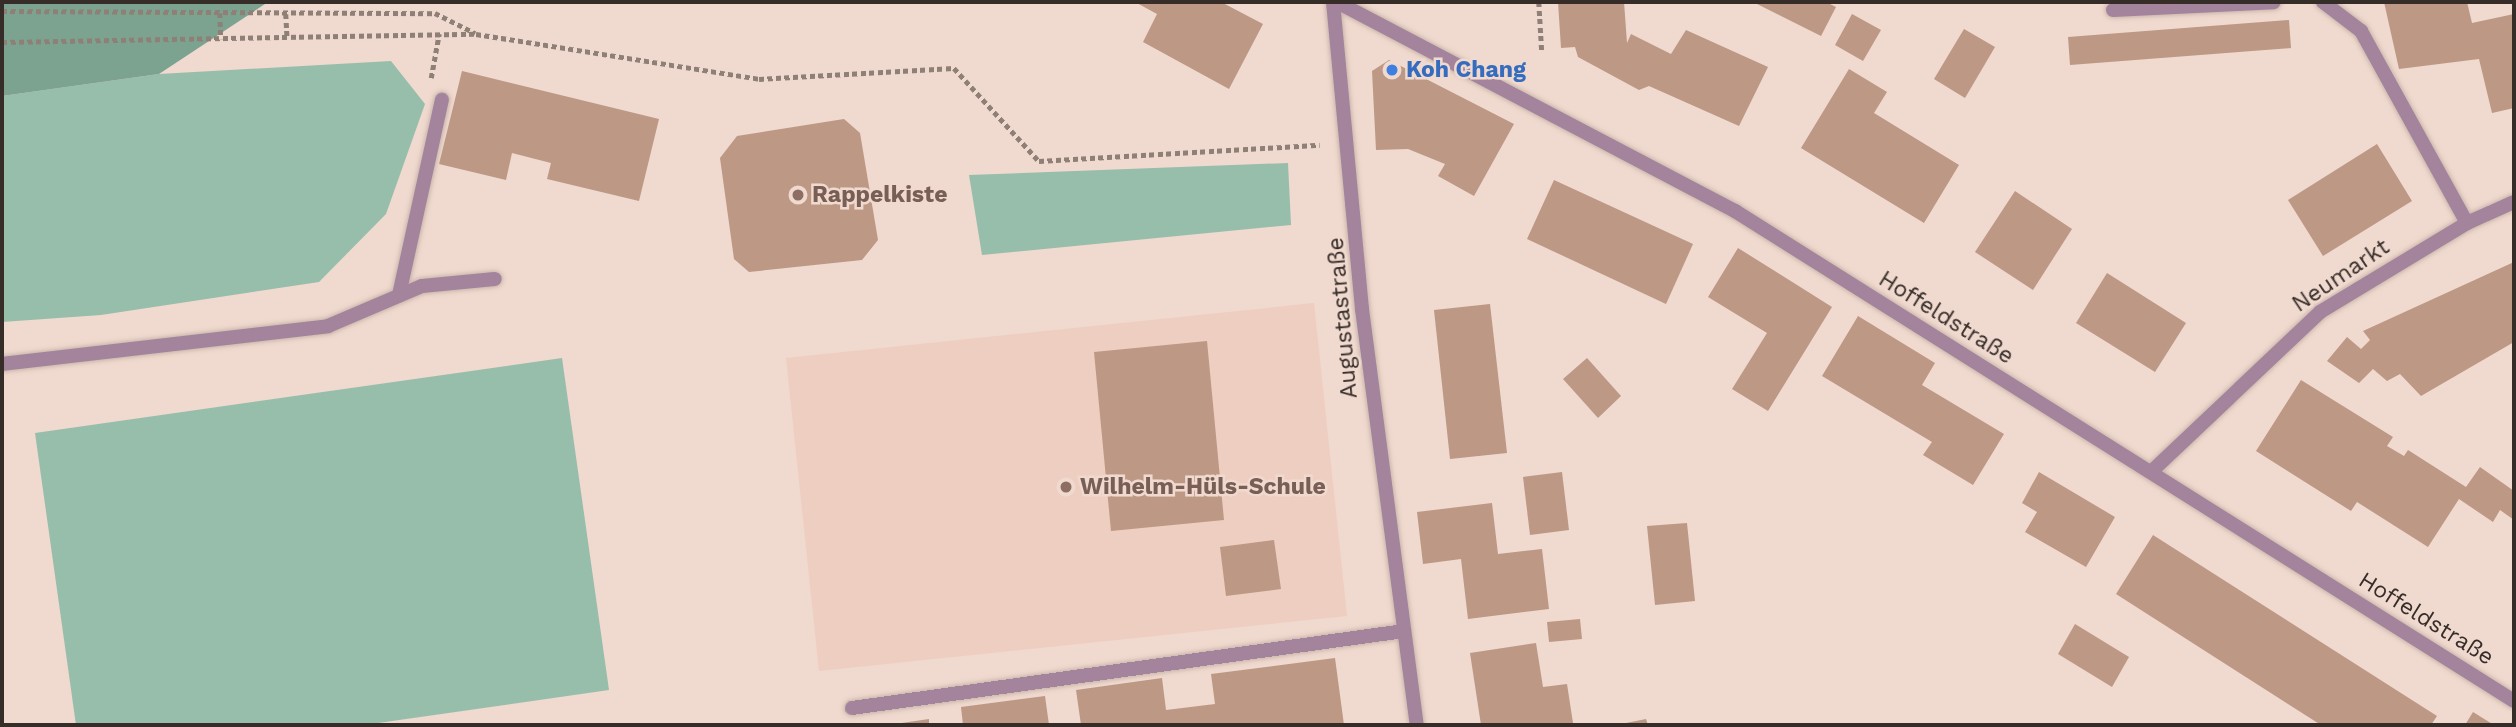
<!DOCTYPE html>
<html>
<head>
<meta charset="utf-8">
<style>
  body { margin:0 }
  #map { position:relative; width:2516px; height:727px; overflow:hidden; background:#f0d9ce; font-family:"Work Sans",sans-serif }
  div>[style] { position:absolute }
  .built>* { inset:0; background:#eecec0 }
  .green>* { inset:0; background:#97beab }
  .forest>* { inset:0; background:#7ca390 }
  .building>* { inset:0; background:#bc9885 }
  .path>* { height:4.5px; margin-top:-2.25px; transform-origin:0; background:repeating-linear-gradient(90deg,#8e7f77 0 5px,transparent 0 8.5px) }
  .roads { filter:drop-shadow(0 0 2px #cbb7ad) drop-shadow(0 0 2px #cbb7ad) }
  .lane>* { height:14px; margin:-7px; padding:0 7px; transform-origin:7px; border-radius:7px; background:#a3849c }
  .street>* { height:14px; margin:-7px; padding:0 7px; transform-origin:7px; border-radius:7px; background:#a3849c }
  .dots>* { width:19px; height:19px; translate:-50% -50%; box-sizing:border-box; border:4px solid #f0d9ce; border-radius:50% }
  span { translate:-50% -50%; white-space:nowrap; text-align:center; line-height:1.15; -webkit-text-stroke:5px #f0d9ce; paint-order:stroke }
  .shop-label { font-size:23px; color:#366cbe; font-weight:700 }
  .left { translate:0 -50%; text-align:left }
  .education-label { font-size:23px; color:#785e54; font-weight:700 }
  .street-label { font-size:23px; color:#362d29 }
  .frame { position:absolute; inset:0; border:4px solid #362d29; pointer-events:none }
</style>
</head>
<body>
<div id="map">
  <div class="built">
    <i style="clip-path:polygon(1314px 303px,1347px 616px,819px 671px,786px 358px)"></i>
  </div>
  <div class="green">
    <i style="clip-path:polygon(391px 61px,425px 104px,386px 214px,319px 282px,101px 315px,2px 322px,2px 96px,159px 74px)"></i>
    <i style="clip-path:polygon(1288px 163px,1291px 225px,982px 255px,969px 175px)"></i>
    <i style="clip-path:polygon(562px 358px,609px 690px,364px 725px,76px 725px,35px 433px)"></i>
  </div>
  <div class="forest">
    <i style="clip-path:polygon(2px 2px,268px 2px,159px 74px,2px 96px)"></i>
  </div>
  <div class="building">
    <i style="clip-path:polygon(1135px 2px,1221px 2px,1263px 24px,1229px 89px,1143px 42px,1157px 14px)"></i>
    <i style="clip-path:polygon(1558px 2px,1624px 2px,1627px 43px,1631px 34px,1671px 54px,1686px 30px,1768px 67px,1739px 126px,1649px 86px,1639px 90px,1578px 57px,1575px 47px,1561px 48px)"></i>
    <i style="clip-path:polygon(1753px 2px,1826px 2px,1836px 7px,1821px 36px)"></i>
    <i style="clip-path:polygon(2384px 2px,2467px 2px,2472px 23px,2514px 14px,2514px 108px,2492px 113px,2479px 59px,2399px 69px)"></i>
    <i style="clip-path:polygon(1852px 14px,1881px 30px,1863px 61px,1835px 45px)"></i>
    <i style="clip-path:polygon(2289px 20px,2291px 48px,2070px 65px,2068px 37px)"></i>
    <i style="clip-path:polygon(1964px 29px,1995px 47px,1965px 98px,1934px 79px)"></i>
    <i style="clip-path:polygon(1389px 60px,1514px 124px,1474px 196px,1438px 176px,1445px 164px,1408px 149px,1376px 150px,1372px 71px)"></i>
    <i style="clip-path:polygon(1849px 69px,1887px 92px,1874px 113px,1959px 165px,1924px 223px,1801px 148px)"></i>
    <i style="clip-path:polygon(462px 71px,659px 119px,639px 201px,547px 179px,551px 163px,512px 153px,506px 180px,439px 164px)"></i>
    <i style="clip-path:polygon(844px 119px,860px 133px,878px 240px,862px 260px,749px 272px,734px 259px,720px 158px,737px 136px)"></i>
    <i style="clip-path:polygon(2377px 144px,2412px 201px,2323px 256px,2288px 200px)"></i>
    <i style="clip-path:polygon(1554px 180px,1693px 244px,1666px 304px,1527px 239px)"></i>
    <i style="clip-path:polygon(2015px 191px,2072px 229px,2033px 290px,1975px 252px)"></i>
    <i style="clip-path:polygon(1738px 248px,1832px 307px,1768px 411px,1732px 389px,1767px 333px,1708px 297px)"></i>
    <i style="clip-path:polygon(2514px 262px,2514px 342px,2421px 396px,2400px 374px,2387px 381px,2373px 369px,2359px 383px,2327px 361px,2347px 337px,2361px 349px,2370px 340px,2363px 331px)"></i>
    <i style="clip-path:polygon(2107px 273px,2186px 323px,2155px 372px,2076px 323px)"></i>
    <i style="clip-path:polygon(1490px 304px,1507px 453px,1450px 459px,1434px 310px)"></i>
    <i style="clip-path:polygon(1858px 316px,1935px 363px,1922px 385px,2004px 434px,1973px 485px,1923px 455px,1932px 442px,1822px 376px)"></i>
    <i style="clip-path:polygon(1207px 341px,1224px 520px,1111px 531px,1094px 352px)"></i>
    <i style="clip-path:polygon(1587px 358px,1621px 396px,1598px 418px,1563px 379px)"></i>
    <i style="clip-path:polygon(2301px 380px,2393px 437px,2387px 446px,2404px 456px,2408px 450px,2466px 487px,2480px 467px,2514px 491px,2514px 520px,2500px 510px,2493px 522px,2459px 499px,2428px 547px,2357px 502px,2351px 511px,2256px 451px)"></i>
    <i style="clip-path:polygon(1562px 472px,1569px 530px,1530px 535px,1523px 477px)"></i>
    <i style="clip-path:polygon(2039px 472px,2115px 517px,2086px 567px,2025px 532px,2037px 512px,2022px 503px)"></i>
    <i style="clip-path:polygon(1492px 503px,1498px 554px,1542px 549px,1549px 609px,1468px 619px,1461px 559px,1423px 564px,1417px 512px)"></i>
    <i style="clip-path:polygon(1687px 523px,1695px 601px,1655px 605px,1647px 526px)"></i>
    <i style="clip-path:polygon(2153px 535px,2437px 716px,2431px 725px,2321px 725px,2116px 594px)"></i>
    <i style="clip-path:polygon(1274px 540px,1281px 589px,1226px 596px,1220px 547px)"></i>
    <i style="clip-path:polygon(1580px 619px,1582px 639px,1549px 642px,1547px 622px)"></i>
    <i style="clip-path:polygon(2075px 624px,2129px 657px,2112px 687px,2058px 654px)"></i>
    <i style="clip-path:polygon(1536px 643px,1543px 687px,1567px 684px,1573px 723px,1481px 725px,1470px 653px)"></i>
    <i style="clip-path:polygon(1335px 658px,1344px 725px,1081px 725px,1076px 690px,1162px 678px,1166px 710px,1215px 704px,1211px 674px)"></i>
    <i style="clip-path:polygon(1045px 696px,1049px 725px,963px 725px,961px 707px)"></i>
    <i style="clip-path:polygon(2473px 712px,2494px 725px,2465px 725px)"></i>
    <i style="clip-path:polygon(929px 719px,929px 725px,895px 725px,895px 724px)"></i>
    <i style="clip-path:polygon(1646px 719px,1648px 725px,1621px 725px,1621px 724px)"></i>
  </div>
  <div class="path">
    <i style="left:1539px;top:2px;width:50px;rotate:86.6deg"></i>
    <i style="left:2px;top:11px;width:433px;rotate:0.3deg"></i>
    <i style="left:435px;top:13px;width:45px;rotate:26.6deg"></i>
    <i style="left:220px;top:13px;width:26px;rotate:88deg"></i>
    <i style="left:286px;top:14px;width:22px;rotate:87deg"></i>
    <i style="left:2px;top:42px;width:474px;rotate:-1deg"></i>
    <i style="left:476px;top:34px;width:287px;rotate:9deg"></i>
    <i style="left:759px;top:79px;width:195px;rotate:-3.2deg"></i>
    <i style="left:954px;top:68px;width:126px;rotate:47.6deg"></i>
    <i style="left:1039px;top:161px;width:281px;rotate:-3.3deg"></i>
    <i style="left:431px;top:78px;width:45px;rotate:-79.7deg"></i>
  </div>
  <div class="roads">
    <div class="lane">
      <i style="left:2323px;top:2px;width:48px;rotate:37.3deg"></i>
      <i style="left:2361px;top:31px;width:219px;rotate:61.1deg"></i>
      <i style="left:2113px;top:10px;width:161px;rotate:-2.8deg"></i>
      <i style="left:399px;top:295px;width:200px;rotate:-77.6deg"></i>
      <i style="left:2px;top:364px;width:328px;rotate:-6.6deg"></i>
      <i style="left:328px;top:326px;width:102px;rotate:-23.1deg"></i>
      <i style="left:422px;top:286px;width:73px;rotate:-5.5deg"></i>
      <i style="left:852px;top:708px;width:557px;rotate:-7.94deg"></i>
    </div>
    <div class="street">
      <i style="left:1333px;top:2px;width:308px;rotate:84.6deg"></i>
      <i style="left:1362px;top:309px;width:420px;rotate:82.5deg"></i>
      <i style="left:1337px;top:2px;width:450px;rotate:27.7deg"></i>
      <i style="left:1735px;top:211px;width:920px;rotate:32.17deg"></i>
      <i style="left:2151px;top:472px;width:233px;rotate:-43.4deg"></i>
      <i style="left:2320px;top:312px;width:172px;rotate:-31.2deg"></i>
      <i style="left:2467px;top:223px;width:51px;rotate:-24.1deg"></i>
    </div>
  </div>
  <div class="dots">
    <i style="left:1392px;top:70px;background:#3f7fe0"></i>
    <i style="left:798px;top:195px;background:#8d6e63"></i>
    <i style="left:1066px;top:487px;background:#8d6e63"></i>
  </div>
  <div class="shop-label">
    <span class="left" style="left:1406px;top:70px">Koh Chang</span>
  </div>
  <div class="education-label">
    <span class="left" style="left:812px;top:195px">Rappelkiste</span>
    <span class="left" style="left:1080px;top:487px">Wilhelm-Hüls-Schule</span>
  </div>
  <div class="street-label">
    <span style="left:2341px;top:276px;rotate:-34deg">Neumarkt</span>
    <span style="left:1343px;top:318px;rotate:-95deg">Augustastraße</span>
    <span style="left:1946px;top:318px;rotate:32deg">Hoffeldstraße</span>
    <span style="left:2426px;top:619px;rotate:32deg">Hoffeldstraße</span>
  </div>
  <div class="frame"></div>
</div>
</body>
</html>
